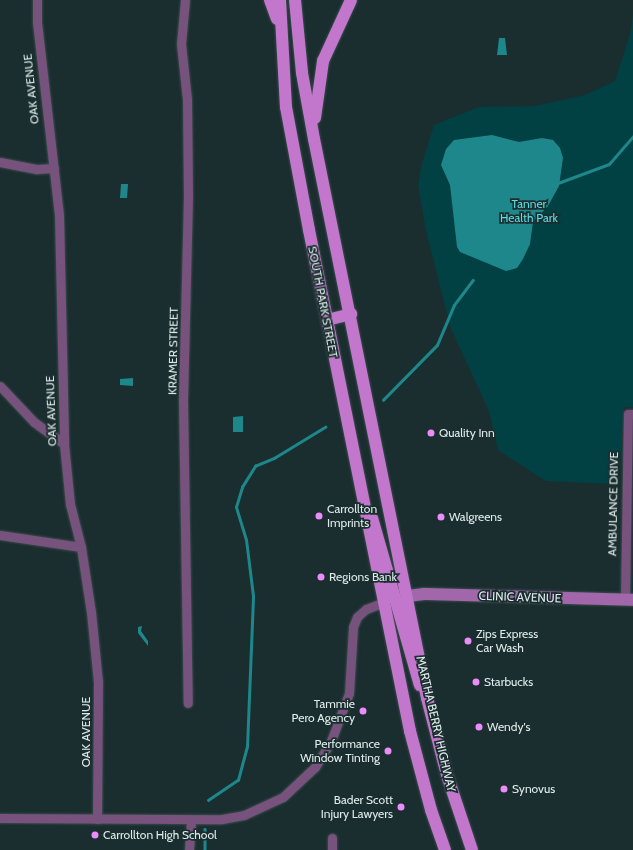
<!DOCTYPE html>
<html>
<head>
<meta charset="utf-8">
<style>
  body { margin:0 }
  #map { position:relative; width:633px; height:850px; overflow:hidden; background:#1b2e2f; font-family:Cabin,sans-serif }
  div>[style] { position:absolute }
  .green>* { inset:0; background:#014043 }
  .water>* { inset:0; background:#1e878c }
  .stream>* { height:2.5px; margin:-1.25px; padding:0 1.25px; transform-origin:1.25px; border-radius:1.25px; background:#1e878c }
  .roads { filter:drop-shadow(0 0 1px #3a4c4d) drop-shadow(0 0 1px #3a4c4d) }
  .street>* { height:9px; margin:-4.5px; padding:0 4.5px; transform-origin:4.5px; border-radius:4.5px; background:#76527c }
  .secondary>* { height:12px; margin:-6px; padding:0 6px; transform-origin:6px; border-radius:6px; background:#a167aa }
  .primary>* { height:12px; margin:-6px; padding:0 6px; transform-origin:6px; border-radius:6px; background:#c277cd }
  .dots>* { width:11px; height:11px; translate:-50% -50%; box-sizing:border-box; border:2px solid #1b2e2f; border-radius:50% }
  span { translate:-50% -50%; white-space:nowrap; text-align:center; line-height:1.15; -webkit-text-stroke:3.5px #1b2e2f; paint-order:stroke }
  .street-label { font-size:12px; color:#dfebeb }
  .park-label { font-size:12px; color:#5bdde4 }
  .poi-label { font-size:12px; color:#dfebeb }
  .left { translate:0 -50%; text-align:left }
  .right { translate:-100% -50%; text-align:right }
</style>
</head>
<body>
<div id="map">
  <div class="green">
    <i style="clip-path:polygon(633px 14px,633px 407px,624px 407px,620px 465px,611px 484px,546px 481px,498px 450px,489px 411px,451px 329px,426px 231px,418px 185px,422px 163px,434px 125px,479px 107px,535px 106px,585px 95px,615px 81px,630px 34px)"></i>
  </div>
  <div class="water">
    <i style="clip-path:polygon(499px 38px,505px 38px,507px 55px,497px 55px)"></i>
    <i style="clip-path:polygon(492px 135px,519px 142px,542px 138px,553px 140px,560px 148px,563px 158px,559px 186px,548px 206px,533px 222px,530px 244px,523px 259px,517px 268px,506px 271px,460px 252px,457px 247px,450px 185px,441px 165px,446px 149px,454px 140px)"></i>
    <i style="clip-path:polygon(121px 184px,128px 184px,127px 198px,120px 198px)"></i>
    <i style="clip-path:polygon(133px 378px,133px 386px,120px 385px,120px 379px)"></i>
    <i style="clip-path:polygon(243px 416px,243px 432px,233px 432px,233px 417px)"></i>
    <i style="clip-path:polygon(142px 626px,141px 631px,148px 641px,148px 646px,138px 633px,138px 627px)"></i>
  </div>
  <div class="stream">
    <i style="left:558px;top:183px;width:54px;rotate:-20.4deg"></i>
    <i style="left:609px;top:164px;width:37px;rotate:-49deg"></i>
    <i style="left:383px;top:400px;width:77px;rotate:-45.5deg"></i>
    <i style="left:437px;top:345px;width:43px;rotate:-67deg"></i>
    <i style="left:454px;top:305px;width:31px;rotate:-53deg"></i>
    <i style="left:208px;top:800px;width:36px;rotate:-34deg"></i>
    <i style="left:238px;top:780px;width:34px;rotate:-75deg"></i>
    <i style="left:247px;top:747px;width:151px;rotate:-87.7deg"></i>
    <i style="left:253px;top:596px;width:56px;rotate:-97.1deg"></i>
    <i style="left:246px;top:540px;width:34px;rotate:-107deg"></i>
    <i style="left:236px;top:507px;width:21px;rotate:-73deg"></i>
    <i style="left:242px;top:487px;width:25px;rotate:-58deg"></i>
    <i style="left:255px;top:466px;width:21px;rotate:-23deg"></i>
    <i style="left:274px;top:458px;width:60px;rotate:-31.3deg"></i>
    <i style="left:205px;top:829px;width:21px;rotate:90deg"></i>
  </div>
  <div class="roads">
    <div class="street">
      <i style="left:37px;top:0;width:22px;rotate:90deg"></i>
      <i style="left:37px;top:22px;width:194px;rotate:83.5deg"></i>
      <i style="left:59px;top:215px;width:229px;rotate:88.7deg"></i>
      <i style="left:64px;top:444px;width:60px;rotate:84.3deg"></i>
      <i style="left:70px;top:504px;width:44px;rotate:75.7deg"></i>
      <i style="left:81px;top:547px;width:66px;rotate:81.3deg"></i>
      <i style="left:91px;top:612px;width:70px;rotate:84.3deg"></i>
      <i style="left:98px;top:682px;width:137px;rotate:90.4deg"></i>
      <i style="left:185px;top:0;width:44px;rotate:95.2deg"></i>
      <i style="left:181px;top:44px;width:55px;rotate:83.8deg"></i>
      <i style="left:187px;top:99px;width:98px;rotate:89.4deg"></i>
      <i style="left:188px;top:197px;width:203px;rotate:91.4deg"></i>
      <i style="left:183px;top:400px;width:303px;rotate:89.1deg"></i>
      <i style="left:0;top:162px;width:38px;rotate:11deg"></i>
      <i style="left:37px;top:169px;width:17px;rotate:-3deg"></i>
      <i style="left:0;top:386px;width:50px;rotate:46.6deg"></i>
      <i style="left:34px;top:422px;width:37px;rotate:36deg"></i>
      <i style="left:0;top:535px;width:82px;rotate:8.4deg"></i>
      <i style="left:625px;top:600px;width:186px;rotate:-89.1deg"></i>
      <i style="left:628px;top:414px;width:5px"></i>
      <i style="left:0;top:818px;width:222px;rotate:0.3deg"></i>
      <i style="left:222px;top:819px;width:22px;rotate:-10deg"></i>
      <i style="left:244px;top:815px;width:43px;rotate:-24.8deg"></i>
      <i style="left:283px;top:797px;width:44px;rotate:-43.2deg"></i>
      <i style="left:315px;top:767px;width:31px;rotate:-58deg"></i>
      <i style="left:331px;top:741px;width:51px;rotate:-69.4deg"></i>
      <i style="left:349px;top:693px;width:66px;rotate:-86.5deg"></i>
      <i style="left:353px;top:627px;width:11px;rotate:-68deg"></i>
      <i style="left:357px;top:617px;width:12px;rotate:-42deg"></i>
      <i style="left:366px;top:609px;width:19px;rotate:-21deg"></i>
      <i style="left:189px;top:850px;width:30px;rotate:-86deg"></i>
      <i style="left:332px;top:850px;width:12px;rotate:-90deg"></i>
    </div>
    <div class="secondary">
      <i style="left:408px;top:596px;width:16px;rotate:-7deg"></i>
      <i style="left:424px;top:594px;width:209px;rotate:1.6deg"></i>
    </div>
    <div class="primary">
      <i style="left:270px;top:0;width:20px;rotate:70deg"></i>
      <i style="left:280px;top:0;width:107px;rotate:86.8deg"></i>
      <i style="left:286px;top:107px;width:125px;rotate:79.4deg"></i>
      <i style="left:309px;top:230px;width:511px;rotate:78.6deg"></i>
      <i style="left:410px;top:731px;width:82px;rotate:75.1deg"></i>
      <i style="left:431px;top:810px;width:42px;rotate:70.7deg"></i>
      <i style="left:295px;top:0;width:73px;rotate:84.5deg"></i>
      <i style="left:302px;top:73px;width:67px;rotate:79.7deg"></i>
      <i style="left:314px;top:139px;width:570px;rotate:78.57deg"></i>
      <i style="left:427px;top:698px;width:80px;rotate:75.4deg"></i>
      <i style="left:447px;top:775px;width:79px;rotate:71.6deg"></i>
      <i style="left:315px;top:118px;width:58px;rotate:-82deg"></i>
      <i style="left:323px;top:61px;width:67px;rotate:-65.3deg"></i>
      <i style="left:327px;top:320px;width:25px;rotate:-14deg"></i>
      <i style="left:372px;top:518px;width:174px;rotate:74deg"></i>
    </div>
  </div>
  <div class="dots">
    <i style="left:431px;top:433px;background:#ec8cfb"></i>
    <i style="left:319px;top:516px;background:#ec8cfb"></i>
    <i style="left:441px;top:517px;background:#ec8cfb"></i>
    <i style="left:321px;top:577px;background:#ec8cfb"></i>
    <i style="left:468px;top:641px;background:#ec8cfb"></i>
    <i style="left:476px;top:682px;background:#ec8cfb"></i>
    <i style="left:363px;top:711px;background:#ec8cfb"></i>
    <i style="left:479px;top:727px;background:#ec8cfb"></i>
    <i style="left:388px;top:751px;background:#ec8cfb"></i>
    <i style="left:504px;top:789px;background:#ec8cfb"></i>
    <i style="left:401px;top:807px;background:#ec8cfb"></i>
    <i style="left:95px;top:835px;background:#ec8cfb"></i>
  </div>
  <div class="street-label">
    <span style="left:31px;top:89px;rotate:-96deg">OAK AVENUE</span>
    <span style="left:323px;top:302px;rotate:79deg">SOUTH PARK STREET</span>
    <span style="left:173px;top:351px;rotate:-89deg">KRAMER STREET</span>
    <span style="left:51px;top:411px;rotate:-92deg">OAK AVENUE</span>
    <span style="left:613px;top:504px;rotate:-89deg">AMBULANCE DRIVE</span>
    <span style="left:520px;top:597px;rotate:2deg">CLINIC AVENUE</span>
    <span style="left:436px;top:724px;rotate:77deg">MARTHA BERRY HIGHWAY</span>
    <span style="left:86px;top:732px;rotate:-90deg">OAK AVENUE</span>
  </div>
  <div class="park-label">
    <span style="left:529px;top:211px">Tanner<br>Health Park</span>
  </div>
  <div class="poi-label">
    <span class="left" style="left:439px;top:433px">Quality Inn</span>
    <span class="left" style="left:327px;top:516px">Carrollton<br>Imprints</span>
    <span class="left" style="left:449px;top:517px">Walgreens</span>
    <span class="left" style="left:329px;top:577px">Regions Bank</span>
    <span class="left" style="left:476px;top:641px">Zips Express<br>Car Wash</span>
    <span class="left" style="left:484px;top:682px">Starbucks</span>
    <span class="right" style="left:355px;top:711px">Tammie<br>Pero Agency</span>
    <span class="left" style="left:487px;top:727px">Wendy's</span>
    <span class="right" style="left:380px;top:751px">Performance<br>Window Tinting</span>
    <span class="left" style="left:512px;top:789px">Synovus</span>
    <span class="right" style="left:393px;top:807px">Bader Scott<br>Injury Lawyers</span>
    <span class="left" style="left:103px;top:835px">Carrollton High School</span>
  </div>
</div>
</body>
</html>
